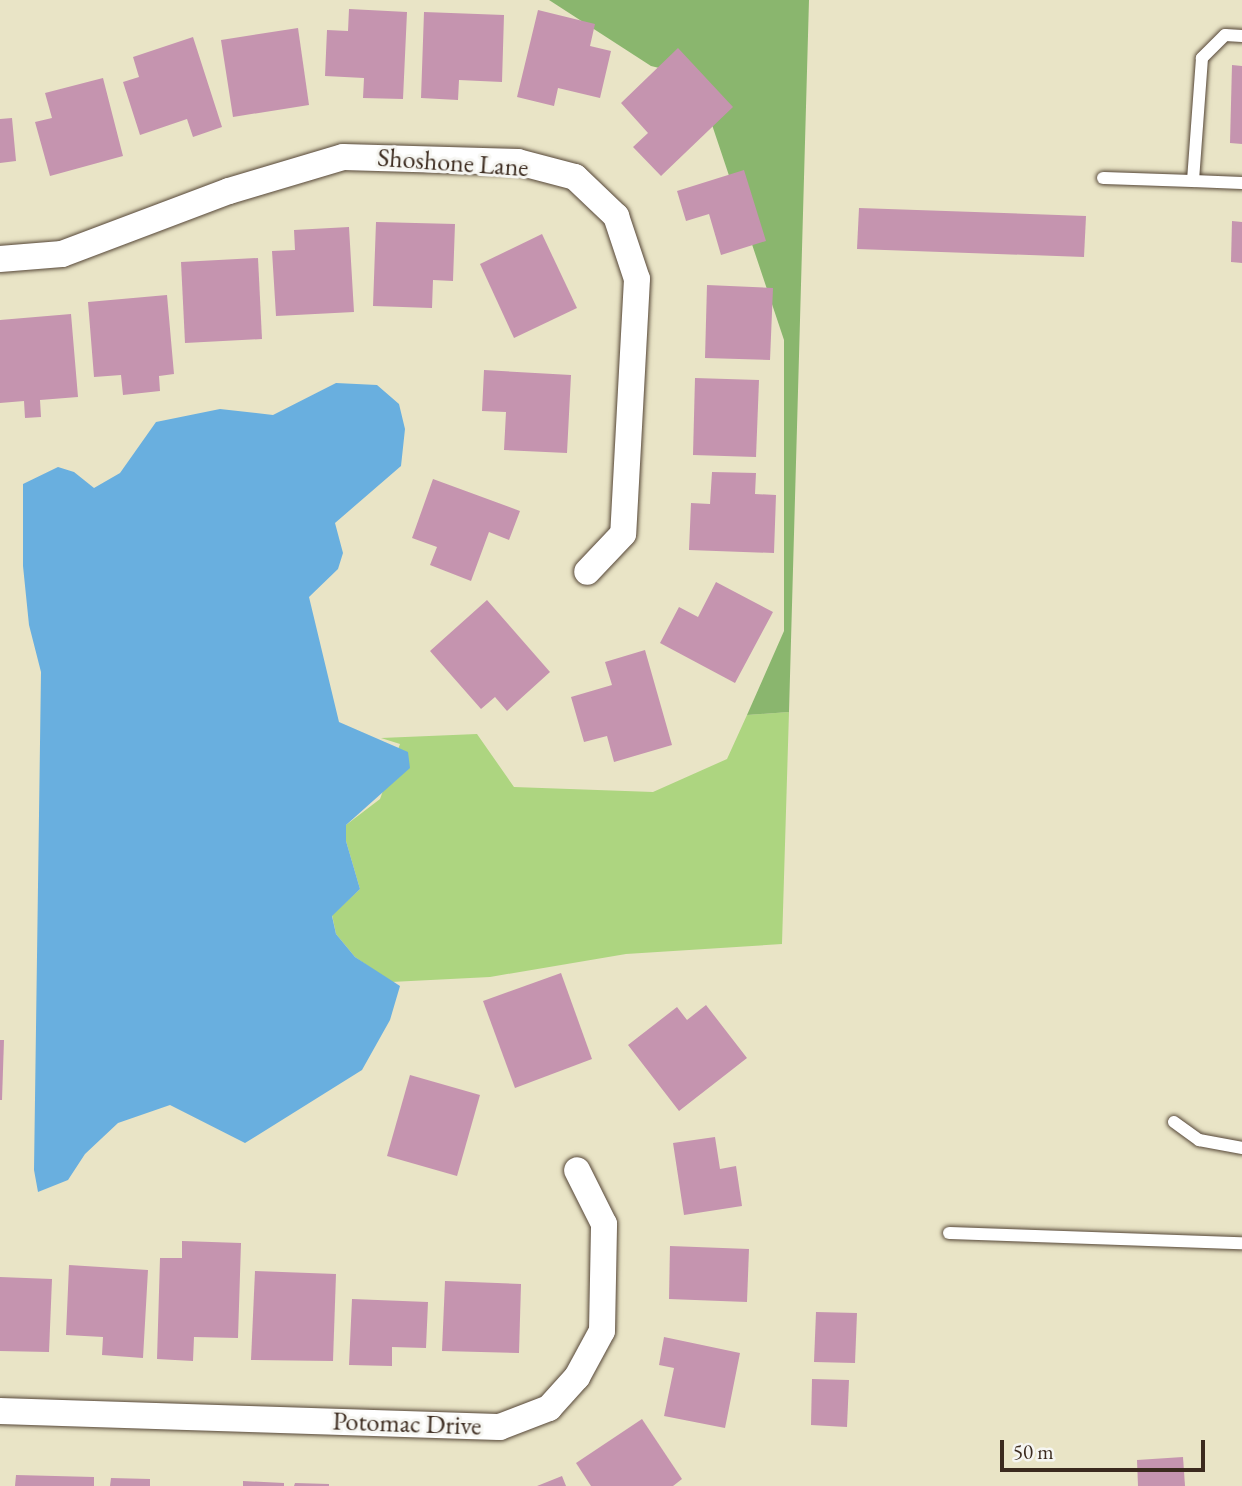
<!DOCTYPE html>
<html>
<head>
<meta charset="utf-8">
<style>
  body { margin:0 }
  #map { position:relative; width:1242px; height:1486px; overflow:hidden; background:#e9e4c6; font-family:"EB Garamond",serif }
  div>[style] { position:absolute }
  .green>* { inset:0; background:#add580 }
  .forest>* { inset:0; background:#8ab66e }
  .water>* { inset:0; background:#69afdf }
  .building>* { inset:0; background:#c594af }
  .roads { filter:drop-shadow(0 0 2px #554637) drop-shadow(0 0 2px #554637) }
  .lane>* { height:12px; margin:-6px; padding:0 6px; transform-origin:6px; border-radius:6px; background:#fff }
  .street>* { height:26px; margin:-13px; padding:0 13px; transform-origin:13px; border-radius:13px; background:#fff }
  span { translate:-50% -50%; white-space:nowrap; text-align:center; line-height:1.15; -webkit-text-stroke:6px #f6f6f2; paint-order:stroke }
  .street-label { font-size:26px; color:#3b2a1e }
  .scale { position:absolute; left:1000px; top:1440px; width:205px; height:32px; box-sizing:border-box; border:4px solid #3b2a1e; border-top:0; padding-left:9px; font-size:21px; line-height:24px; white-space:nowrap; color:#3b2a1e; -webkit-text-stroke:5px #f6f6f2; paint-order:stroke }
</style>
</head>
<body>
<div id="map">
  <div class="green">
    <i style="clip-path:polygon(789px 712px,782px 944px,626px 954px,490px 977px,391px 982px,355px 957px,336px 934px,332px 915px,360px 889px,346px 841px,346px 825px,380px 799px,400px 744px,381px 738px,477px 734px,514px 787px,653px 792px,727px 759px,747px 715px)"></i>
  </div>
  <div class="forest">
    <i style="clip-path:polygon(549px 0,809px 0,789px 712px,747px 715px,784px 631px,784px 340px,696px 77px,651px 66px)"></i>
  </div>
  <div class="water">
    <i style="clip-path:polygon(336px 383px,377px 385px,399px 404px,405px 429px,401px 466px,335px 523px,343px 553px,338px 569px,309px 597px,339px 722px,408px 752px,410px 768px,346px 825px,346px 841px,360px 889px,332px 916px,336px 934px,355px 957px,400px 986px,390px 1020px,362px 1070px,245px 1143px,170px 1105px,118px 1123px,85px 1154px,68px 1180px,38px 1192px,34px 1170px,41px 672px,29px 625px,23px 566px,23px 484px,58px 467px,74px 472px,94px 488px,120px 473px,156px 422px,220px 409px,273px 415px)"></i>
  </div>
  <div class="building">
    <i style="clip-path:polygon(349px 9px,407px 12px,403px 99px,363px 98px,364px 78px,325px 76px,327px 30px,348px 31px)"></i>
    <i style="clip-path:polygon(538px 10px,595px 24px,590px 46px,611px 51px,600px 98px,558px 88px,554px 106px,517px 97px)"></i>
    <i style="clip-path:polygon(424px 12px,504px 15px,502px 82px,459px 80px,458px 100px,421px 98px)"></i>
    <i style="clip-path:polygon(298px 28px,309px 105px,233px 117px,221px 40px)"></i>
    <i style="clip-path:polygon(193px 37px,222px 127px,193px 137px,187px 119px,140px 135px,123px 82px,139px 77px,133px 57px)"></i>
    <i style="clip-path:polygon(678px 48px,733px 107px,661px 176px,633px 147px,648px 133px,621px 103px)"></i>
    <i style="clip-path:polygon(1232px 65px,1242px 66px,1242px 144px,1230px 143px)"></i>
    <i style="clip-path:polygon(103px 78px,123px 156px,50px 176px,35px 122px,52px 118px,45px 93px)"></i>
    <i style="clip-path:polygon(12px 118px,16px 161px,0 163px,0 119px)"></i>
    <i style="clip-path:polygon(744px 170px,766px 241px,721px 255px,709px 214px,686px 221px,677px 191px)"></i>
    <i style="clip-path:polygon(859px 208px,1086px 216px,1084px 257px,857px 249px)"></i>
    <i style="clip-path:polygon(1232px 221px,1242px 222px,1242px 263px,1231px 262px)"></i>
    <i style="clip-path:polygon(376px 222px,455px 224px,453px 281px,433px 280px,432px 308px,373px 306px)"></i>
    <i style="clip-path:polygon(349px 227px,354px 312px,276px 316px,272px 251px,295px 250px,294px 230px)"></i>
    <i style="clip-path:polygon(542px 234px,577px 308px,514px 338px,480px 264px)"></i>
    <i style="clip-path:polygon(258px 258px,262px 339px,185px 343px,181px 262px)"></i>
    <i style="clip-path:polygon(707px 285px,773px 288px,770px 360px,705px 358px)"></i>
    <i style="clip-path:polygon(167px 295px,174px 374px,159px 376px,160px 391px,123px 395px,121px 375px,94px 377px,88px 302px)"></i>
    <i style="clip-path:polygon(71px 314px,78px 397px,40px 400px,41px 417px,25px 418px,24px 401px,0 403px,0 320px)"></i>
    <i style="clip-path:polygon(484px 370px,571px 375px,567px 453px,504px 450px,506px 412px,482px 411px)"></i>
    <i style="clip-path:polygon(695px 378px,759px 380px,756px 457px,693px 455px)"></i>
    <i style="clip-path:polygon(712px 472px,756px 473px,755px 494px,776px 495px,774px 553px,689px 550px,691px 503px,710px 504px)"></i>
    <i style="clip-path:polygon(433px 479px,520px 511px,509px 540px,489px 532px,471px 581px,430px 565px,437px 547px,412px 538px)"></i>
    <i style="clip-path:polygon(716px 582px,773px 612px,735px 683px,660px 643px,679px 607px,698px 617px)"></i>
    <i style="clip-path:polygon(487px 600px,550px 672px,507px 711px,495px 697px,481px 709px,430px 651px)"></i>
    <i style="clip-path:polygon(645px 650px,672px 745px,614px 762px,607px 736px,584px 742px,571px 697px,612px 685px,605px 662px)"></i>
    <i style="clip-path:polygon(561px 973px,592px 1059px,515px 1088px,483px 1001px)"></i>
    <i style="clip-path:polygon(706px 1005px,747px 1058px,679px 1111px,628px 1045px,677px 1007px,687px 1020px)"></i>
    <i style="clip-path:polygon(0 1040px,4px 1040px,2px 1100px,0 1100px)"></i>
    <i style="clip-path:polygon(410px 1075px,480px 1095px,457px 1176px,387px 1156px)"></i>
    <i style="clip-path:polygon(715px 1137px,720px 1169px,736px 1166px,742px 1206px,684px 1215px,673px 1143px)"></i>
    <i style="clip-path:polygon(182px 1241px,241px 1243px,238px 1338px,194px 1337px,193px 1361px,157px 1359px,160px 1258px,182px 1258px)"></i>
    <i style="clip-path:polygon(670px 1246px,749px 1249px,747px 1302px,669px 1299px)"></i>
    <i style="clip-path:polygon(69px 1265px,148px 1270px,143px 1358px,102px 1355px,103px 1337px,66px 1335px)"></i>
    <i style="clip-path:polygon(255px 1271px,336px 1274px,333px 1361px,251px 1360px)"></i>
    <i style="clip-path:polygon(0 1277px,52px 1279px,49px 1352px,0 1351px)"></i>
    <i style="clip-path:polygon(445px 1281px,521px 1284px,519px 1353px,442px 1351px)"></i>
    <i style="clip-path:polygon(352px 1299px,428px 1302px,426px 1348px,392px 1347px,392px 1366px,349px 1365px)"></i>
    <i style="clip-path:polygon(816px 1312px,857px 1313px,855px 1363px,814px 1362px)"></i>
    <i style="clip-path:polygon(664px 1337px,740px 1353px,725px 1428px,664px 1416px,674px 1368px,659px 1365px)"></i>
    <i style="clip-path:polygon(812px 1379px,849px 1380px,847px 1427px,811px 1425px)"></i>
    <i style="clip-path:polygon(642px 1419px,682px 1479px,673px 1486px,591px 1486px,576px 1463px)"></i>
    <i style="clip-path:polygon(1183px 1457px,1185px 1486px,1138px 1486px,1137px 1460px)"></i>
    <i style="clip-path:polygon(16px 1475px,94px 1477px,94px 1486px,15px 1486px)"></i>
    <i style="clip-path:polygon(562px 1476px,566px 1486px,537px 1486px)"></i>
    <i style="clip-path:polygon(111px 1478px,150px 1479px,150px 1486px,110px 1486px)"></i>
    <i style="clip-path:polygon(243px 1481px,284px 1483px,284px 1486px,243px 1486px)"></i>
    <i style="clip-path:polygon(295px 1483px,329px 1484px,329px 1486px,294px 1486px)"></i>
  </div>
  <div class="roads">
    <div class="lane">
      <i style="left:1242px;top:36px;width:17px;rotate:-177deg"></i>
      <i style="left:1225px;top:35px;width:33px;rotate:135deg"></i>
      <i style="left:1202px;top:58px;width:123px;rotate:94.2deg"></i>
      <i style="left:1193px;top:181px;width:49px;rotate:2.3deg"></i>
      <i style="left:1103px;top:178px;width:90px;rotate:1.9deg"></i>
      <i style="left:1174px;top:1122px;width:31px;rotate:36deg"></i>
      <i style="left:1199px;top:1140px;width:44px;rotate:10.5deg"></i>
      <i style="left:949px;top:1233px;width:293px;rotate:2deg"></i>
    </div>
    <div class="street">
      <i style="left:0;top:259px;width:62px;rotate:-4.6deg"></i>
      <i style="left:62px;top:254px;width:178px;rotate:-20.7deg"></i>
      <i style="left:229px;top:191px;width:119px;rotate:-16.6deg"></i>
      <i style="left:343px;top:157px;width:175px;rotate:1.6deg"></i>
      <i style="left:518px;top:162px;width:59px;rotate:14.7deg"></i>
      <i style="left:575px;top:177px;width:57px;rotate:43.6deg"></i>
      <i style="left:616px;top:216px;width:66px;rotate:71.6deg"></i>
      <i style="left:637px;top:279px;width:255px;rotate:93.1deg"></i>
      <i style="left:623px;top:534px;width:52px;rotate:133.5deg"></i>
      <i style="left:0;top:1411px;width:500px;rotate:1.83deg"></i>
      <i style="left:500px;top:1427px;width:53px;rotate:-21.2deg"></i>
      <i style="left:549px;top:1408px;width:42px;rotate:-47.9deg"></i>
      <i style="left:577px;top:1377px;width:52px;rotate:-61.5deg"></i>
      <i style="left:602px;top:1331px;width:107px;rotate:-88.9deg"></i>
      <i style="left:604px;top:1224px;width:60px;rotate:-116.6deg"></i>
    </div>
  </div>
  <div class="street-label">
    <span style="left:453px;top:163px;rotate:4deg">Shoshone Lane</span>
    <span style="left:407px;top:1424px;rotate:2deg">Potomac Drive</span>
  </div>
  <div class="scale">50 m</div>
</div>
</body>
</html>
